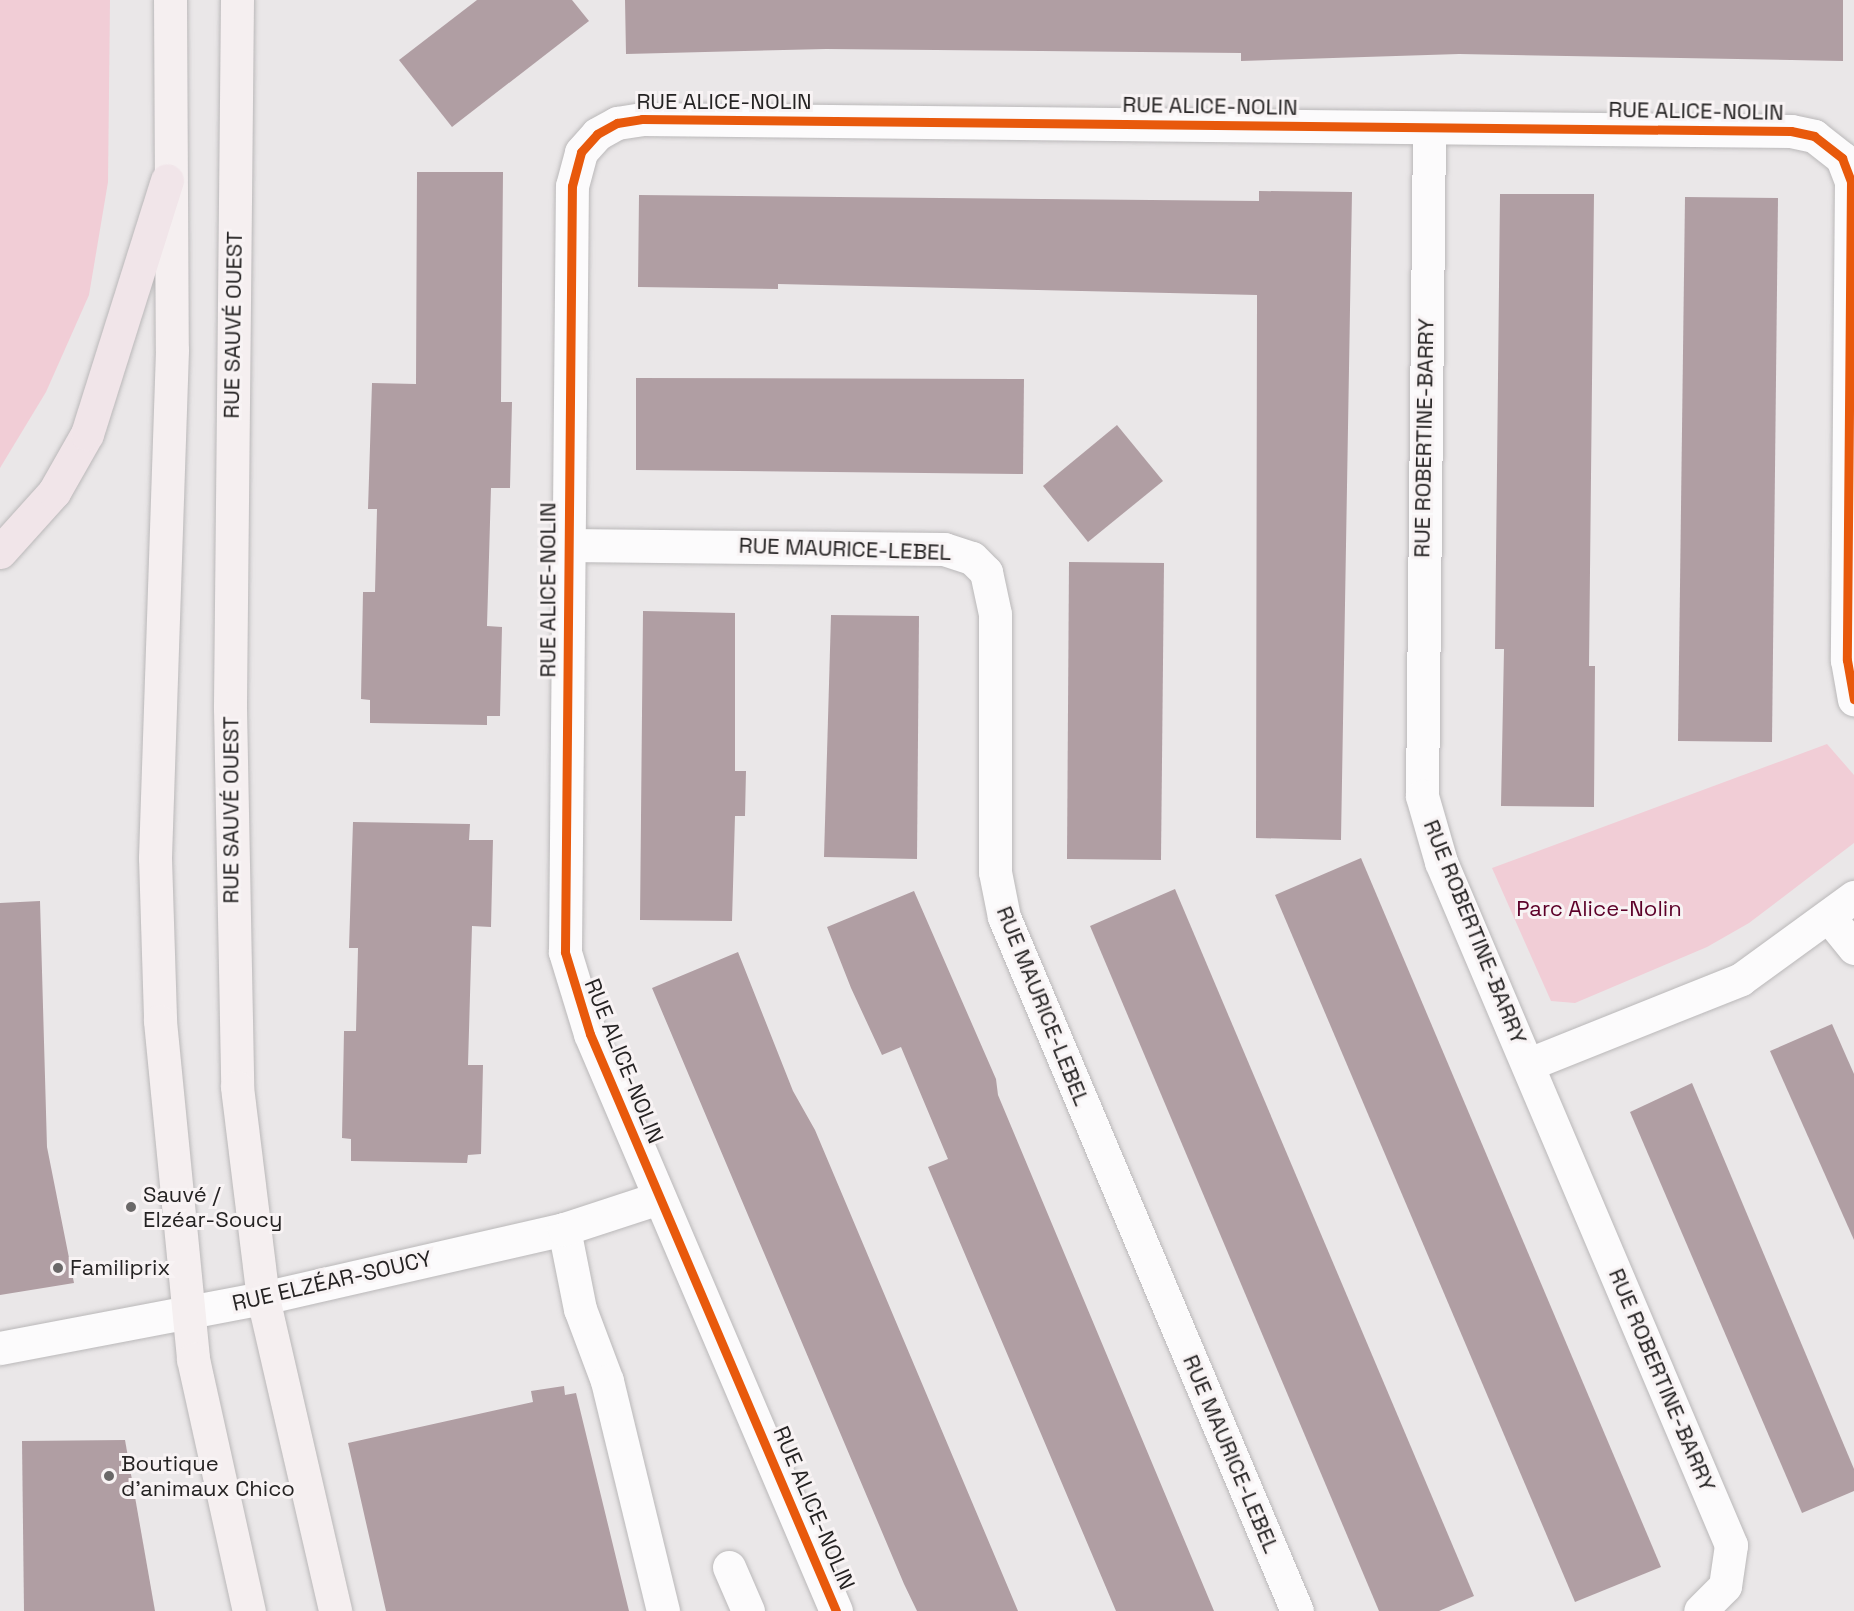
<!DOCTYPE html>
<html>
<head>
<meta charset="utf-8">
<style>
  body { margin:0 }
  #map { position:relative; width:1854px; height:1611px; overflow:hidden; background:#eae7e8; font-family:"Space Grotesk",sans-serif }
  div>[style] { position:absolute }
  .green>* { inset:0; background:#f1cdd6 }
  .building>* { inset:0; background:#b09ea3 }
  .roads { filter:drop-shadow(0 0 2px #bab8b9) drop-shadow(0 0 2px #bab8b9) }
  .minor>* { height:33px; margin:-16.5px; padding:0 16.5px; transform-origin:16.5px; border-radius:16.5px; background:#fcfbfc }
  .major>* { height:33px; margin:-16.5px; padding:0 16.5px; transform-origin:16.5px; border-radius:16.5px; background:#f5eff0 }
  .highway>* { height:33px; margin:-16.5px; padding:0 16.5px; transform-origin:16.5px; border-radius:16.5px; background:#f1e5e9 }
  .cycleway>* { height:9px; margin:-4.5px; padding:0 4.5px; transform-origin:4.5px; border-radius:4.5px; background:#e8590c }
  .dots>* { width:16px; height:16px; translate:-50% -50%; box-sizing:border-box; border:3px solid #f8f3f4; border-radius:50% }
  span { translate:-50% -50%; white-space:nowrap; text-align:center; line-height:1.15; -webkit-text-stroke:6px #f8f3f4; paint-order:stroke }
  .street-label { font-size:22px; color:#252323 }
  .park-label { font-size:22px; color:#5c0029 }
  .poi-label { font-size:22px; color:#252323 }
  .left { translate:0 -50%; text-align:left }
</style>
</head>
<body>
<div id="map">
  <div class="green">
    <i style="clip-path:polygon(0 0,110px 0,108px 182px,89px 295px,46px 392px,0 468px)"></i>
    <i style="clip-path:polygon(1827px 744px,1854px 775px,1854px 843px,1749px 923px,1707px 947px,1575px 1003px,1551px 1001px,1492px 868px)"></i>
  </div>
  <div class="building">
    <i style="clip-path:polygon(477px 0,572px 0,589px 21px,452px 127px,399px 60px)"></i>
    <i style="clip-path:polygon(625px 0,1843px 0,1843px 61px,1459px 54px,1241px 61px,1241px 53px,826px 49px,626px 54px)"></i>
    <i style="clip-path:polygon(417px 172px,503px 172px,501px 402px,512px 402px,510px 488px,491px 488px,487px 626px,502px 627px,500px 716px,487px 716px,487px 725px,370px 723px,370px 700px,361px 699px,363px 592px,375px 592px,377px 509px,368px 509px,372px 383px,416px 384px)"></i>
    <i style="clip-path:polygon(1259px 191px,1352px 192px,1341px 840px,1256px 838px,1257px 295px,778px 284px,778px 289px,638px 287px,639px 195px,1259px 201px)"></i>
    <i style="clip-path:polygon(1500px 194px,1594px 194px,1589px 666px,1595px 666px,1594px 807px,1501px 806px,1504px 649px,1495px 649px)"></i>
    <i style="clip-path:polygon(1685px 197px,1778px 198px,1772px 742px,1678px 741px)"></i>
    <i style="clip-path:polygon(636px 378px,1024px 379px,1023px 474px,636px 470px)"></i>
    <i style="clip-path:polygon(1117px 425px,1163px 481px,1088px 542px,1043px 486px)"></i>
    <i style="clip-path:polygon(1069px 562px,1164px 563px,1161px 860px,1067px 859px)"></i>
    <i style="clip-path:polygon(643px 611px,735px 613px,735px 771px,746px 771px,745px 816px,735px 816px,732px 921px,640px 920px)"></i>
    <i style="clip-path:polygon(831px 615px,919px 616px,917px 859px,824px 857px)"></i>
    <i style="clip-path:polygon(353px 822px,470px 824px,469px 840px,493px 840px,491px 927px,472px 926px,468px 1065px,483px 1065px,481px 1154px,468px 1155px,467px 1163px,351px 1161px,351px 1139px,342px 1138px,344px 1031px,356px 1031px,358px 948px,349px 948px)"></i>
    <i style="clip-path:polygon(1361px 858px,1661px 1567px,1575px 1602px,1275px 895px)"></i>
    <i style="clip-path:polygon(1175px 889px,1474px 1596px,1439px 1611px,1379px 1611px,1090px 926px)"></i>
    <i style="clip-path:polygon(914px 891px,996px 1079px,998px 1095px,1214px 1611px,1116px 1611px,928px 1167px,948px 1159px,901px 1047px,882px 1055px,851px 988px,827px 927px)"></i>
    <i style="clip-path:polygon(40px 901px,47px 1147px,74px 1283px,0 1295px,0 903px)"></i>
    <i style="clip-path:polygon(738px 952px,793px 1091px,815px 1130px,1018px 1611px,917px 1611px,904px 1584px,652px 988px)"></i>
    <i style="clip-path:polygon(1832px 1024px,1854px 1074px,1854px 1240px,1770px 1051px)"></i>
    <i style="clip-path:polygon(1692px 1083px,1854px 1469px,1854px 1491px,1802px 1513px,1630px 1112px)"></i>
    <i style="clip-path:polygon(564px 1386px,565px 1395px,576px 1393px,629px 1611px,386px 1611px,348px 1443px,533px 1402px,531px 1391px)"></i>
    <i style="clip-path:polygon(125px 1440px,155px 1611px,24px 1611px,22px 1441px)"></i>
  </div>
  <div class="roads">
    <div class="minor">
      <i style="left:1429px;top:128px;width:668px;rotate:90.6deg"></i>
      <i style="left:1422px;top:796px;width:69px;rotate:73.9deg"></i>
      <i style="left:1441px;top:862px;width:742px;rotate:66.99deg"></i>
      <i style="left:1731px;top:1545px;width:41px;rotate:98.3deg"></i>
      <i style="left:1725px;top:1586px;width:35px;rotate:135deg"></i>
      <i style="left:567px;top:545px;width:377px;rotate:0.6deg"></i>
      <i style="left:944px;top:549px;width:29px;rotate:18deg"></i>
      <i style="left:972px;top:558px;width:20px;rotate:45deg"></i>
      <i style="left:986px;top:572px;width:43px;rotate:77.9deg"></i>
      <i style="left:995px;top:614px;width:258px;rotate:90deg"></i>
      <i style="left:995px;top:872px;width:46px;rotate:78.7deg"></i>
      <i style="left:1004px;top:917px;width:753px;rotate:67.11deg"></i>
      <i style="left:1829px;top:917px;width:40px;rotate:51deg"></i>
      <i style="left:1529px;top:1064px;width:228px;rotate:-21.8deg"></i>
      <i style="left:1741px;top:979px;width:140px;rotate:-36deg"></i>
      <i style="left:564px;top:1229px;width:82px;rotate:78.7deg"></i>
      <i style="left:580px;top:1309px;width:77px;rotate:69.4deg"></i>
      <i style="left:607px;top:1381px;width:237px;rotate:76.3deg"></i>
      <i style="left:0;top:1348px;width:268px;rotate:-10.8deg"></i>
      <i style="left:263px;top:1298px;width:309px;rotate:-12.9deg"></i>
      <i style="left:564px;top:1229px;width:100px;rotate:-18.1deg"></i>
      <i style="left:729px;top:1567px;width:48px;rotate:66.6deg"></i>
      <i style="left:836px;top:1611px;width:627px;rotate:-113.09deg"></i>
      <i style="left:590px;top:1034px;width:86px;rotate:-107deg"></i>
      <i style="left:565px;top:952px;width:766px;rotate:-89.48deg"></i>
      <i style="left:572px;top:186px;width:35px;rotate:-75deg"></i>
      <i style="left:581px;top:152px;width:24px;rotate:-48deg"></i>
      <i style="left:597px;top:134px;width:23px;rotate:-29deg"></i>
      <i style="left:617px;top:123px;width:25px;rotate:-9deg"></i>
      <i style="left:642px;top:119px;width:1149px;rotate:0.6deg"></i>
      <i style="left:1791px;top:131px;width:24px;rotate:12deg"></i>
      <i style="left:1814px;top:136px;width:36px;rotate:38deg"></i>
      <i style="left:1842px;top:158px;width:25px;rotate:69deg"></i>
      <i style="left:1851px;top:181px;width:479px;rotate:90.5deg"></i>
      <i style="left:1847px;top:660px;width:40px;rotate:80deg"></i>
    </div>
    <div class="major">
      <i style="left:170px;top:0;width:350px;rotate:89.7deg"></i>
      <i style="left:172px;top:350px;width:508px;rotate:91.92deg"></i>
      <i style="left:155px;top:858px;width:163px;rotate:88.2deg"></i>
      <i style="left:160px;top:1021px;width:340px;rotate:84.4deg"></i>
      <i style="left:193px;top:1359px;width:258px;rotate:77.5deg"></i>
      <i style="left:237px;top:0;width:708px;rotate:90.57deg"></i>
      <i style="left:230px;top:708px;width:379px;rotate:88.9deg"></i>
      <i style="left:237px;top:1087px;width:213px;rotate:83deg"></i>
      <i style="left:263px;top:1298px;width:321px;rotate:77deg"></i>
    </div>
    <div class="highway">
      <i style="left:0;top:552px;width:81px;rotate:-48deg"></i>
      <i style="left:54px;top:492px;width:67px;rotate:-60.4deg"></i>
      <i style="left:87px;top:434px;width:266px;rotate:-72.5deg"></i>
    </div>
  </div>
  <div class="cycleway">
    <i style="left:836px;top:1611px;width:627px;rotate:-113.09deg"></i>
    <i style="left:590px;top:1034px;width:86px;rotate:-107deg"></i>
    <i style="left:565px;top:952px;width:766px;rotate:-89.48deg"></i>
    <i style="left:572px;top:186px;width:35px;rotate:-75deg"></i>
    <i style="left:581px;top:152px;width:24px;rotate:-48deg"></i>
    <i style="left:597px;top:134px;width:23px;rotate:-29deg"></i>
    <i style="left:617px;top:123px;width:25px;rotate:-9deg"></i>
    <i style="left:642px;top:119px;width:1149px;rotate:0.6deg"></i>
    <i style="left:1791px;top:131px;width:24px;rotate:12deg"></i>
    <i style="left:1814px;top:136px;width:36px;rotate:38deg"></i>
    <i style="left:1842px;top:158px;width:25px;rotate:69deg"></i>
    <i style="left:1851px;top:181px;width:479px;rotate:90.5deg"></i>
    <i style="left:1847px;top:660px;width:40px;rotate:80deg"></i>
  </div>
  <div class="dots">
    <i style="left:131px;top:1207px;background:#6a6868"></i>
    <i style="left:58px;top:1268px;background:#6a6868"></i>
    <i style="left:109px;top:1476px;background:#6a6868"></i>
  </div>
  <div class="street-label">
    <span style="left:724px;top:102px">RUE ALICE-NOLIN</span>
    <span style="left:1210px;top:106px;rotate:1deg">RUE ALICE-NOLIN</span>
    <span style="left:1696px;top:111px;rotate:1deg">RUE ALICE-NOLIN</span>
    <span style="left:233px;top:325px;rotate:-89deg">RUE SAUVÉ OUEST</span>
    <span style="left:1424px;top:438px;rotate:-89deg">RUE ROBERTINE-BARRY</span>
    <span style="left:845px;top:549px;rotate:2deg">RUE MAURICE-LEBEL</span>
    <span style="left:548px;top:590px;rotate:-90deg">RUE ALICE-NOLIN</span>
    <span style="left:231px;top:810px;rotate:-90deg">RUE SAUVÉ OUEST</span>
    <span style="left:1475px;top:932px;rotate:68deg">RUE ROBERTINE-BARRY</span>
    <span style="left:1043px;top:1006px;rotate:68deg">RUE MAURICE-LEBEL</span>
    <span style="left:624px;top:1061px;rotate:68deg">RUE ALICE-NOLIN</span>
    <span style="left:332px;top:1281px;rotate:-13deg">RUE ELZÉAR-SOUCY</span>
    <span style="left:1662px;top:1380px;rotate:67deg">RUE ROBERTINE-BARRY</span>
    <span style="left:1231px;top:1454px;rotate:67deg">RUE MAURICE-LEBEL</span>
    <span style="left:814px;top:1508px;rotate:67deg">RUE ALICE-NOLIN</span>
  </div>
  <div class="park-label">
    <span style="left:1599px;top:909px">Parc Alice-Nolin</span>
  </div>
  <div class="poi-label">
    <span class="left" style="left:143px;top:1207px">Sauvé /<br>Elzéar-Soucy</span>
    <span class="left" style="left:70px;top:1268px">Familiprix</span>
    <span class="left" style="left:121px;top:1476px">Boutique<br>d'animaux Chico</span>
  </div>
</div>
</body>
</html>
